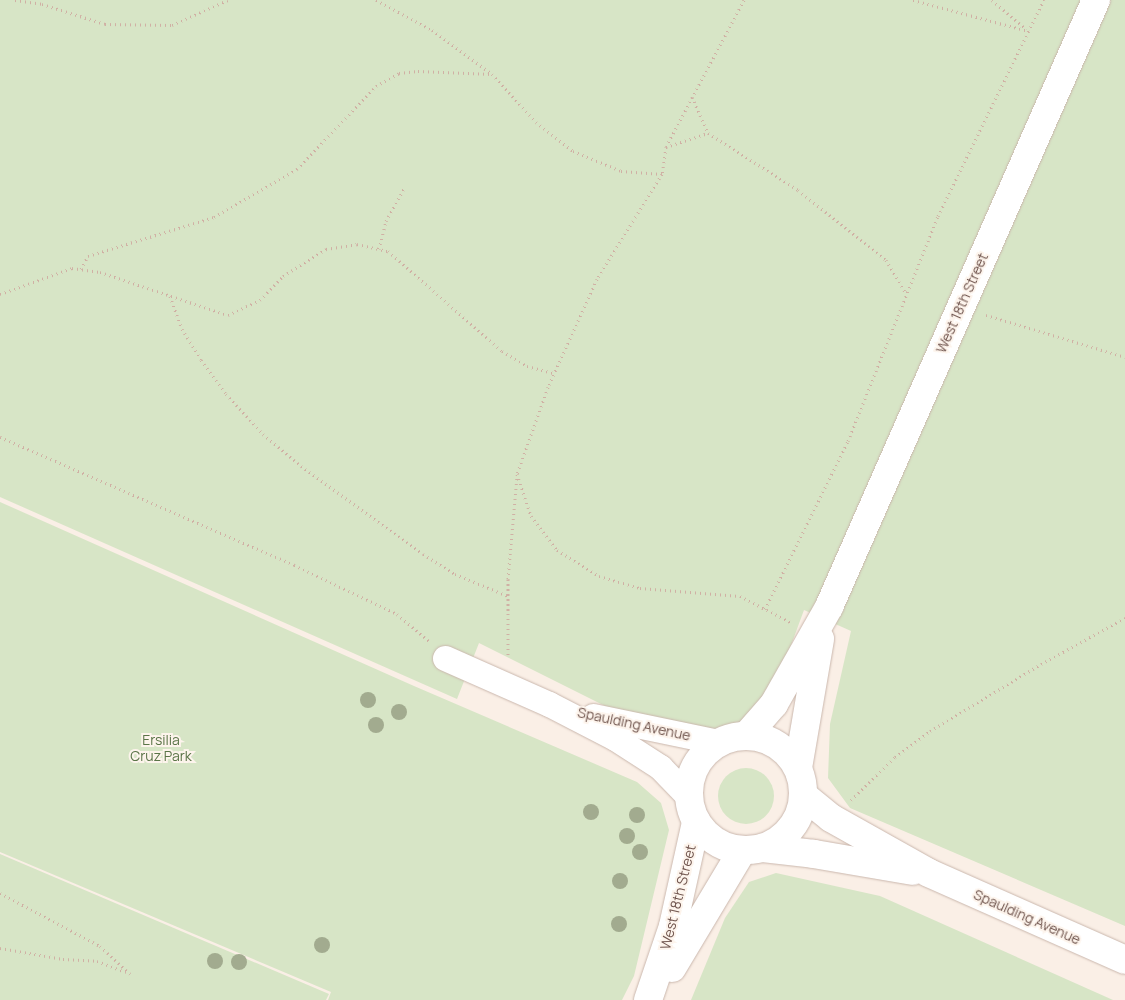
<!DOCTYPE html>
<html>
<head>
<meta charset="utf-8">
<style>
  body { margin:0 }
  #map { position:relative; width:1125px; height:1000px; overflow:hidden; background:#faefe6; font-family:Manrope,sans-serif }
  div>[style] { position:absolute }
  .green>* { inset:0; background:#d7e5c6 }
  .round { border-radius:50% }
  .path>* { height:3px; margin-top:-1.5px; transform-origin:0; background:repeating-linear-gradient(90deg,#d0b0a4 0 1px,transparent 0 5px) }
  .roads { filter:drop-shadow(0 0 1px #cab7ad) drop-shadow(0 0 1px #cab7ad) }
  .street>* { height:25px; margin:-12.5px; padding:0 12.5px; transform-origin:12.5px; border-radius:12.5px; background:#fff }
  .secondary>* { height:28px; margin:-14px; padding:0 14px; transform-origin:14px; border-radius:14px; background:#fff }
  .secondary>.ring { margin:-14px; padding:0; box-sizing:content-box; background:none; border:28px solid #fff; border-radius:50% }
  .trees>* { width:16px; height:16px; margin:-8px; border-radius:50%; background:#a2ab8f }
  span { translate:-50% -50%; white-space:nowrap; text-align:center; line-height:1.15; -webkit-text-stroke:4px #fdf4ec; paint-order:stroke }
  .street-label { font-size:14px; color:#70554e }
  .park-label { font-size:14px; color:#5a7447 }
</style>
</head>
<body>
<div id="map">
  <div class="green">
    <i style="clip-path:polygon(0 0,1125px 0,1125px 926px,850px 808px,828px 778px,830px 724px,851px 631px,804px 610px,783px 667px,747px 722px,716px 730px,607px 707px,479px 643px,457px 699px,0 497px)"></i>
    <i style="clip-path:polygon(0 502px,414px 686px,637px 782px,661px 803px,669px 830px,634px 976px,622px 1000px,328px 1000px,331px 992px,0 852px)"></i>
    <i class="round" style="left:718px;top:768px;width:56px;height:56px"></i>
    <i style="clip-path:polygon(0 854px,329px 994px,326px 1000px,0 1000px)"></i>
    <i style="clip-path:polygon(776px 873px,880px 896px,1113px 1000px,691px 1000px,725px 918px,749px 882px)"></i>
  </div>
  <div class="path">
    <i style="left:15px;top:0;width:27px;rotate:8deg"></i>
    <i style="left:42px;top:4px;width:66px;rotate:17.6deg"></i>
    <i style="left:105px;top:24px;width:67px;rotate:0.9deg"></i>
    <i style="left:172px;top:25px;width:61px;rotate:-24.1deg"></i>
    <i style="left:376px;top:0;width:64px;rotate:28.2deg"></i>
    <i style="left:432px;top:30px;width:74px;rotate:36.3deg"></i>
    <i style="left:492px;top:74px;width:65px;rotate:47.5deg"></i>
    <i style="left:536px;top:122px;width:47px;rotate:38.1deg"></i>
    <i style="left:573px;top:151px;width:52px;rotate:22.6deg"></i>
    <i style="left:621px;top:171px;width:41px;rotate:4.2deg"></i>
    <i style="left:744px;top:0;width:166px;rotate:118deg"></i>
    <i style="left:666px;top:147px;width:27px;rotate:98deg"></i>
    <i style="left:662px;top:174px;width:123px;rotate:121.8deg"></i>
    <i style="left:597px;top:279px;width:119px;rotate:114.4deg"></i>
    <i style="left:548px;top:387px;width:92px;rotate:109.6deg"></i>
    <i style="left:517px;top:474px;width:44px;rotate:71.6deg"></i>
    <i style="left:531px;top:516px;width:43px;rotate:52.6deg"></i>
    <i style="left:557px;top:550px;width:49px;rotate:31.8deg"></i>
    <i style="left:599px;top:576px;width:43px;rotate:16.3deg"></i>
    <i style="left:640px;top:588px;width:100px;rotate:4.6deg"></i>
    <i style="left:740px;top:596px;width:59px;rotate:27.4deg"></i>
    <i style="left:913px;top:0;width:120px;rotate:15deg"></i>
    <i style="left:992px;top:0;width:45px;rotate:40.5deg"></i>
    <i style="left:692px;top:97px;width:39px;rotate:66deg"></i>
    <i style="left:708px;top:133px;width:107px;rotate:32.3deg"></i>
    <i style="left:798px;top:190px;width:112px;rotate:38.5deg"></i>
    <i style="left:886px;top:260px;width:37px;rotate:59deg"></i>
    <i style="left:666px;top:147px;width:44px;rotate:-18.4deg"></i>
    <i style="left:379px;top:249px;width:29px;rotate:-76deg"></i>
    <i style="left:386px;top:221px;width:39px;rotate:-61deg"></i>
    <i style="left:81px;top:269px;width:15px;rotate:-62deg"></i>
    <i style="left:88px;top:256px;width:132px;rotate:-17.2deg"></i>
    <i style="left:214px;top:217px;width:96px;rotate:-30deg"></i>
    <i style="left:297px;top:169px;width:115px;rotate:-46.4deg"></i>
    <i style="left:376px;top:86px;width:26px;rotate:-29deg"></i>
    <i style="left:399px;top:73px;width:19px;rotate:-6deg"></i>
    <i style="left:418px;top:71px;width:74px;rotate:2.3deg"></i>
    <i style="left:0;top:294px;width:77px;rotate:-19.9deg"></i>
    <i style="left:72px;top:268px;width:28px;rotate:8deg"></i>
    <i style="left:100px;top:272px;width:135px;rotate:18.6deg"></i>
    <i style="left:228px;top:315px;width:35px;rotate:-25deg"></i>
    <i style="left:260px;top:300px;width:33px;rotate:-46deg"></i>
    <i style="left:283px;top:276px;width:51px;rotate:-32.1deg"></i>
    <i style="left:326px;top:249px;width:31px;rotate:-9deg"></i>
    <i style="left:357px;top:244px;width:32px;rotate:13deg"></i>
    <i style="left:388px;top:251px;width:152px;rotate:41.3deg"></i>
    <i style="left:502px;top:351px;width:29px;rotate:31deg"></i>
    <i style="left:527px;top:366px;width:28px;rotate:15deg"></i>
    <i style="left:170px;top:296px;width:35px;rotate:70deg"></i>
    <i style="left:182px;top:329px;width:36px;rotate:58deg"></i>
    <i style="left:201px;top:360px;width:42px;rotate:53.7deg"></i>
    <i style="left:226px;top:394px;width:54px;rotate:47.2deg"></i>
    <i style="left:263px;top:434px;width:50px;rotate:40.1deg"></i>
    <i style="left:301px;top:466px;width:150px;rotate:35.8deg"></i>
    <i style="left:423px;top:554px;width:38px;rotate:32deg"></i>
    <i style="left:455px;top:574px;width:57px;rotate:22.5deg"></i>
    <i style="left:986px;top:315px;width:145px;rotate:16.8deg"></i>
    <i style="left:0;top:437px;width:321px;rotate:23.5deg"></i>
    <i style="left:294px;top:565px;width:114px;rotate:25.4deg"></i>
    <i style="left:397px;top:614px;width:42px;rotate:40.2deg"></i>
    <i style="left:765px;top:609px;width:187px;rotate:-63.7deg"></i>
    <i style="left:848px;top:441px;width:242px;rotate:-68.2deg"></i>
    <i style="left:938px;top:216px;width:241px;rotate:-63.9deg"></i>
    <i style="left:508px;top:655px;width:76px;rotate:-90deg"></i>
    <i style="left:508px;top:579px;width:103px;rotate:-85deg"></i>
    <i style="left:851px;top:800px;width:62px;rotate:-44.3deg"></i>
    <i style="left:895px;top:757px;width:44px;rotate:-36.6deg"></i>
    <i style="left:930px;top:731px;width:130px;rotate:-31.1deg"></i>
    <i style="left:1041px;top:664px;width:96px;rotate:-28.7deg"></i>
    <i style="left:0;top:893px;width:113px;rotate:27.9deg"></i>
    <i style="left:100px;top:946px;width:41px;rotate:43deg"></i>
    <i style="left:0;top:948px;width:64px;rotate:9.9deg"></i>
    <i style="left:63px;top:959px;width:34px;rotate:3deg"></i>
    <i style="left:97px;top:961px;width:31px;rotate:21deg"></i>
  </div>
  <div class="roads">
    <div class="street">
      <i style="left:445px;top:658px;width:114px;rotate:23.9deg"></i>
      <i style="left:549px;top:704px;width:74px;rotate:27.3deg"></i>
      <i style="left:615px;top:738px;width:54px;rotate:32.8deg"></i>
      <i style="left:660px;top:767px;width:40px;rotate:46deg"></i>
      <i style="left:593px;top:716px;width:129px;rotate:11.7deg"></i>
    </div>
    <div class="secondary">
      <i style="left:747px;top:735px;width:41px;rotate:-48.9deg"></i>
      <i style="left:774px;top:704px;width:112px;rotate:-60.4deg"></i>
      <i style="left:829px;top:607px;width:663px;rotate:-66.26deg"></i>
      <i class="ring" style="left:689px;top:736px;width:86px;height:86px"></i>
      <i style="left:798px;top:768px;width:131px;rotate:-80.3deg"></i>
      <i style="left:804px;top:796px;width:35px;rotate:39deg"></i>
      <i style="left:831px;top:818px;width:112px;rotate:29.3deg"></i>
      <i style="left:929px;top:873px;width:214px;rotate:23.9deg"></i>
      <i style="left:763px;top:848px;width:51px;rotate:6.7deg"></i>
      <i style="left:814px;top:854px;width:100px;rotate:9.7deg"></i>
      <i style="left:672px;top:968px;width:136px;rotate:-59.1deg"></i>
      <i style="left:648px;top:1000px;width:78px;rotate:-71.3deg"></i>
      <i style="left:673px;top:926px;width:107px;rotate:-77.5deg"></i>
    </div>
  </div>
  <div class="trees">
    <i style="left:368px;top:700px"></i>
    <i style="left:399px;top:712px"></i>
    <i style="left:376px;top:725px"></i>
    <i style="left:591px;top:812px"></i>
    <i style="left:637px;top:815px"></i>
    <i style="left:627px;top:836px"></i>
    <i style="left:640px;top:852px"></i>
    <i style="left:620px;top:881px"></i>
    <i style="left:619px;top:924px"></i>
    <i style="left:322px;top:945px"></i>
    <i style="left:215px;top:961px"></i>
    <i style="left:239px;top:962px"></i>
  </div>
  <div class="street-label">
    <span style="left:962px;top:303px;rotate:-66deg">West 18th Street</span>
    <span style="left:634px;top:724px;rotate:12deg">Spaulding Avenue</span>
    <span style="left:678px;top:897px;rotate:-76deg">West 18th Street</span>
    <span style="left:1027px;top:917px;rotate:24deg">Spaulding Avenue</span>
  </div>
  <div class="park-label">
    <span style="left:161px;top:748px">Ersilia<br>Cruz Park</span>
  </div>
</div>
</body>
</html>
